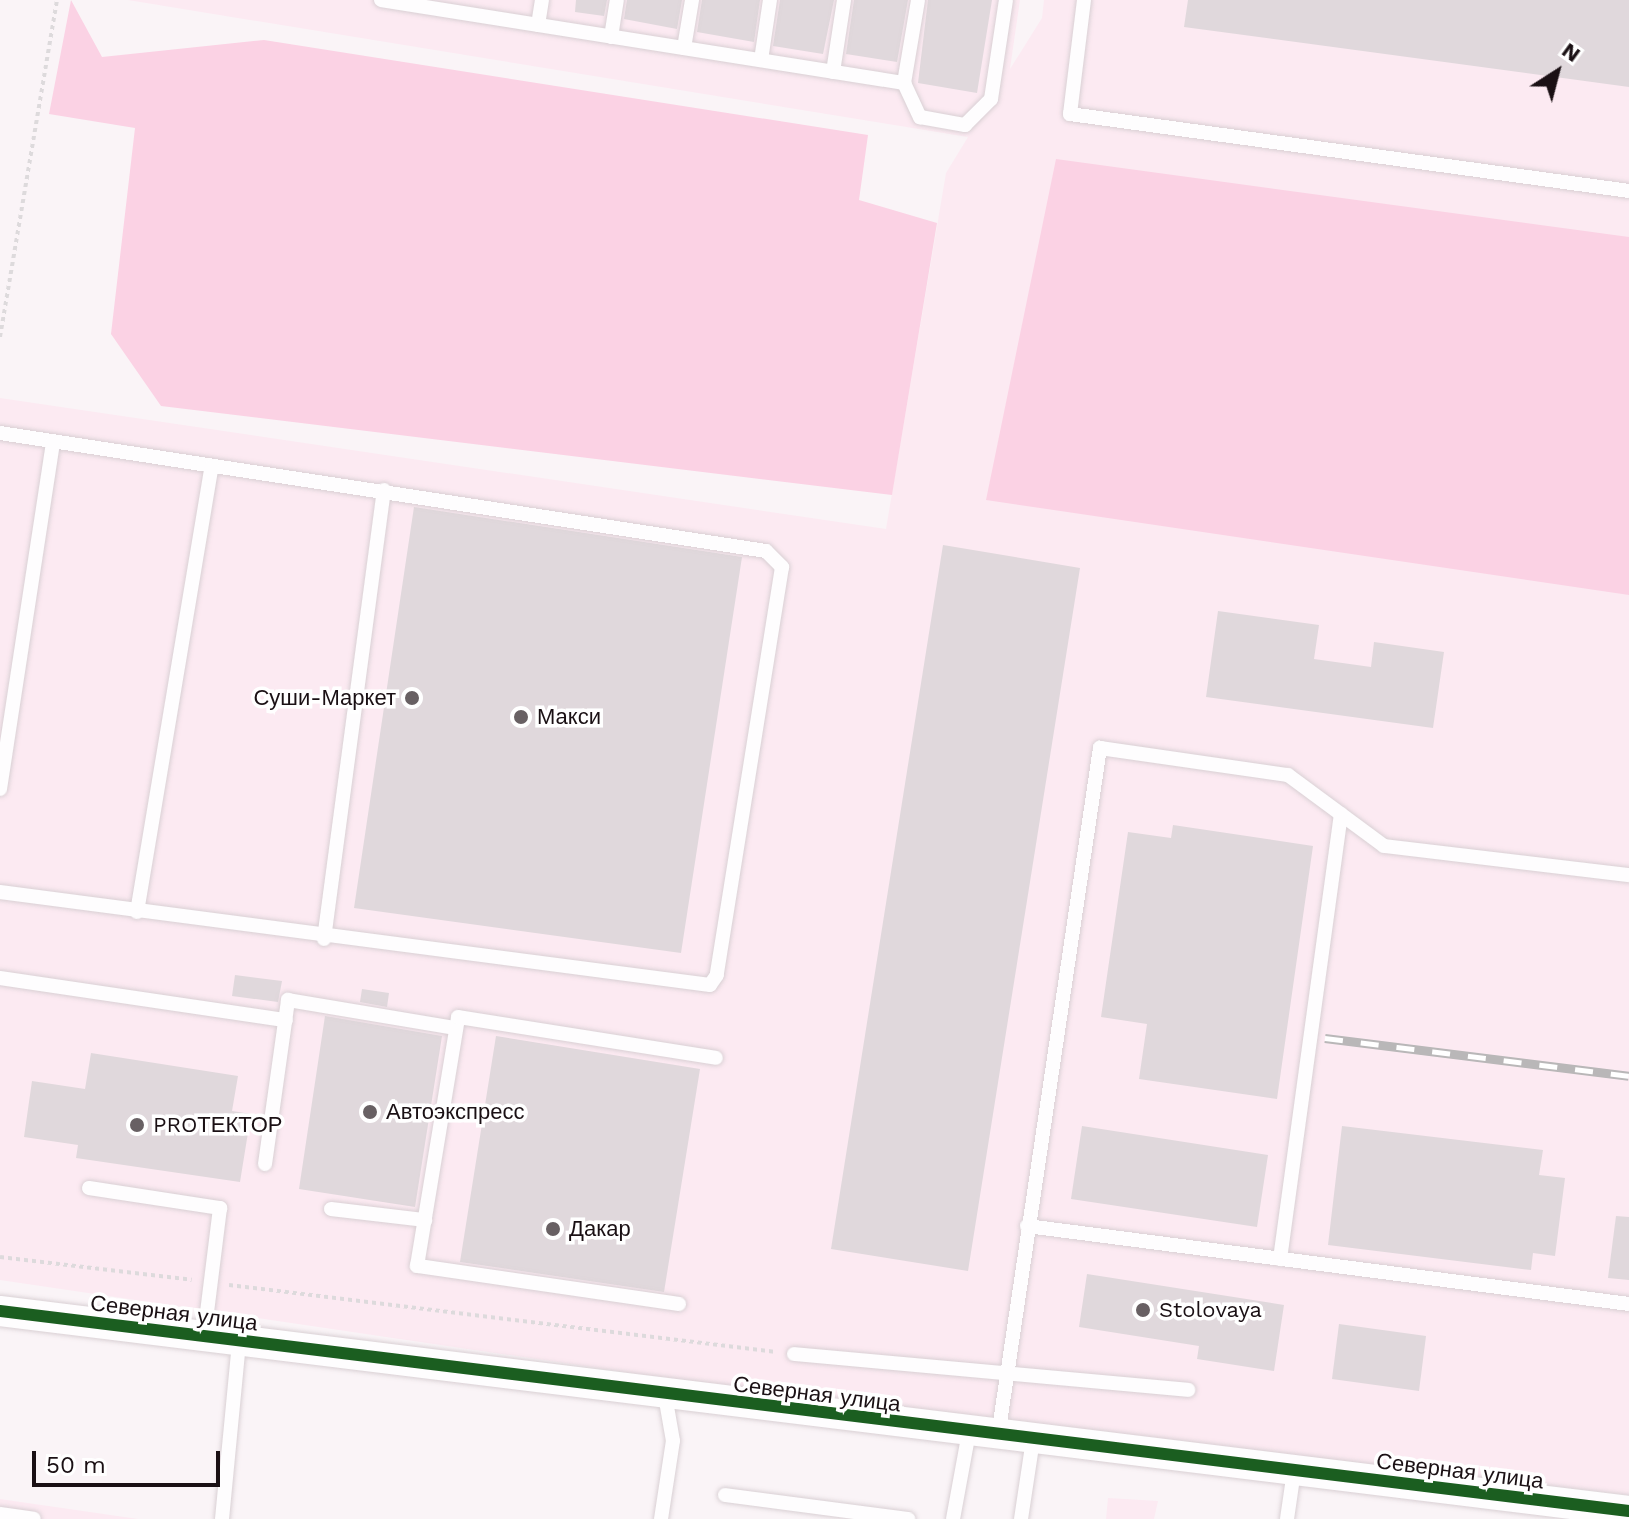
<!DOCTYPE html>
<html>
<head>
<meta charset="utf-8">
<style>
  body { margin:0 }
  #map { position:relative; width:1629px; height:1519px; overflow:hidden; background:#faf4f7; font-family:"Work Sans",sans-serif }
  div>[style] { position:absolute }
  .built>* { inset:0; background:#fceaf2 }
  .green>* { inset:0; background:#fbd2e4 }
  .building>* { inset:0; background:#e0d8dc }
  .path>* { height:4px; margin-top:-2px; transform-origin:0; background:repeating-linear-gradient(90deg,#dddadc 0 4px,transparent 0 8px) }
  .roads { filter:drop-shadow(0 0 2px #d9d0d4) drop-shadow(0 0 2px #d9d0d4) }
  .service>* { height:14px; margin:-7px; padding:0 7px; transform-origin:7px; border-radius:7px; background:#fefdfe }
  .minor>* { height:30px; margin:-15px; padding:0 15px; transform-origin:15px; border-radius:15px; background:#fefdfe }
  .rail>* { height:9px; margin-top:-4.5px; transform-origin:0; background:repeating-linear-gradient(90deg,#fff 0 18px,#b9b7b8 0 36px); box-sizing:border-box; border-block:2px solid #b9b7b8 }
  .cycleway>* { height:12px; margin:-6px; padding:0 6px; transform-origin:6px; border-radius:6px; background:#1b5e20 }
  .dots>* { width:22px; height:22px; translate:-50% -50%; box-sizing:border-box; border:4px solid #fff; border-radius:50% }
  span { translate:-50% -50%; white-space:nowrap; text-align:center; line-height:1.15; -webkit-text-stroke:7px #fff; paint-order:stroke }
  .poi-label { font-size:22px; color:#1a1014 }
  .right { translate:-100% -50%; text-align:right }
  .left { translate:0 -50%; text-align:left }
  .street-label { font-size:22px; color:#1a1014 }
  .north { position:absolute; left:1517px; top:32px; width:80px; height:80px; -webkit-text-stroke:6px #fff; paint-order:stroke; rotate:36deg; font-size:22px; font-weight:700; line-height:32px; text-align:center; color:#1a1014 }
  .north::after { content:''; display:block; margin:auto; width:28px; height:36px; background:#1a1014; clip-path:polygon(50% 0,100% 100%,50% 72%,0 100%) }
  .scale { position:absolute; left:32px; top:1451px; width:188px; height:36px; box-sizing:border-box; border:4px solid #1a1014; border-top:0; padding-left:10px; font-size:24px; line-height:28px; white-space:nowrap; color:#1a1014; -webkit-text-stroke:6px #fff; paint-order:stroke }
</style>
</head>
<body>
<div id="map">
  <div class="built">
    <i style="clip-path:polygon(128px 0,1020px 0,1010px 69px,1042px 18px,1044px 0,1629px 0,1629px 1495px,760px 1392px,0 1280px,0 398px,886px 529px,946px 173px,968px 137px)"></i>
    <i style="clip-path:polygon(1108px 1498px,1158px 1501px,1154px 1519px,1106px 1519px)"></i>
    <i style="clip-path:polygon(0 1499px,138px 1519px,0 1519px)"></i>
  </div>
  <div class="green">
    <i style="clip-path:polygon(71px 0,102px 57px,264px 40px,868px 135px,859px 200px,937px 223px,892px 495px,161px 406px,111px 334px,135px 128px,49px 114px)"></i>
    <i style="clip-path:polygon(1056px 159px,1629px 237px,1629px 595px,986px 500px)"></i>
  </div>
  <div class="building">
    <i style="clip-path:polygon(576px 0,607px 0,604px 16px,575px 12px)"></i>
    <i style="clip-path:polygon(627px 0,682px 0,677px 29px,624px 19px)"></i>
    <i style="clip-path:polygon(702px 0,760px 0,754px 42px,697px 32px)"></i>
    <i style="clip-path:polygon(780px 0,834px 0,823px 54px,773px 46px)"></i>
    <i style="clip-path:polygon(854px 0,908px 0,897px 62px,846px 54px)"></i>
    <i style="clip-path:polygon(928px 0,992px 0,977px 93px,918px 83px)"></i>
    <i style="clip-path:polygon(1188px 0,1629px 0,1629px 87px,1184px 27px)"></i>
    <i style="clip-path:polygon(414px 507px,742px 557px,681px 953px,354px 908px)"></i>
    <i style="clip-path:polygon(943px 545px,1080px 568px,968px 1271px,831px 1249px)"></i>
    <i style="clip-path:polygon(1218px 611px,1319px 625px,1314px 659px,1371px 667px,1374px 642px,1444px 652px,1433px 728px,1206px 697px)"></i>
    <i style="clip-path:polygon(1173px 825px,1313px 846px,1277px 1099px,1139px 1079px,1147px 1024px,1101px 1017px,1128px 832px,1171px 838px)"></i>
    <i style="clip-path:polygon(235px 975px,282px 981px,278px 1002px,232px 996px)"></i>
    <i style="clip-path:polygon(362px 989px,389px 993px,387px 1007px,360px 1002px)"></i>
    <i style="clip-path:polygon(325px 1016px,442px 1036px,415px 1207px,299px 1189px)"></i>
    <i style="clip-path:polygon(496px 1036px,700px 1069px,664px 1292px,460px 1262px)"></i>
    <i style="clip-path:polygon(91px 1053px,238px 1076px,232px 1111px,251px 1114px,240px 1182px,76px 1158px,78px 1145px,24px 1137px,32px 1081px,85px 1089px)"></i>
    <i style="clip-path:polygon(1082px 1126px,1268px 1155px,1257px 1227px,1071px 1199px)"></i>
    <i style="clip-path:polygon(1342px 1126px,1543px 1150px,1539px 1175px,1565px 1178px,1555px 1256px,1533px 1253px,1531px 1270px,1328px 1245px)"></i>
    <i style="clip-path:polygon(1616px 1216px,1629px 1217px,1629px 1280px,1608px 1278px)"></i>
    <i style="clip-path:polygon(1087px 1274px,1284px 1305px,1274px 1371px,1197px 1359px,1199px 1346px,1079px 1327px)"></i>
    <i style="clip-path:polygon(1339px 1324px,1426px 1336px,1419px 1391px,1332px 1379px)"></i>
  </div>
  <div class="path">
    <i style="left:0;top:337px;width:342px;rotate:-80.4deg"></i>
    <i style="left:0;top:1257px;width:193px;rotate:6.8deg"></i>
    <i style="left:229px;top:1285px;width:551px;rotate:6.98deg"></i>
  </div>
  <div class="roads">
    <div class="service">
      <i style="left:381px;top:0;width:530px;rotate:9.02deg"></i>
      <i style="left:904px;top:83px;width:38px;rotate:65deg"></i>
      <i style="left:920px;top:117px;width:46px;rotate:10.1deg"></i>
      <i style="left:965px;top:125px;width:37px;rotate:-45deg"></i>
      <i style="left:991px;top:99px;width:100px;rotate:-81.4deg"></i>
      <i style="left:1084px;top:0;width:115px;rotate:97deg"></i>
      <i style="left:1070px;top:114px;width:564px;rotate:7.84deg"></i>
      <i style="left:538px;top:25px;width:25px;rotate:-81deg"></i>
      <i style="left:611px;top:37px;width:37px;rotate:-81deg"></i>
      <i style="left:684px;top:48px;width:49px;rotate:-80.5deg"></i>
      <i style="left:761px;top:60px;width:61px;rotate:-81.5deg"></i>
      <i style="left:833px;top:72px;width:73px;rotate:-81.3deg"></i>
      <i style="left:904px;top:83px;width:84px;rotate:-80.4deg"></i>
      <i style="left:0;top:433px;width:775px;rotate:8.76deg"></i>
      <i style="left:766px;top:551px;width:23px;rotate:45deg"></i>
      <i style="left:782px;top:567px;width:413px;rotate:99.1deg"></i>
      <i style="left:717px;top:975px;width:12px;rotate:125deg"></i>
      <i style="left:710px;top:985px;width:716px;rotate:-172.54deg"></i>
      <i style="left:0;top:789px;width:351px;rotate:-81.3deg"></i>
      <i style="left:137px;top:912px;width:452px;rotate:-80.5deg"></i>
      <i style="left:324px;top:939px;width:453px;rotate:-82.4deg"></i>
      <i style="left:0;top:978px;width:289px;rotate:8.4deg"></i>
      <i style="left:265px;top:1164px;width:166px;rotate:-82deg"></i>
      <i style="left:288px;top:1000px;width:169px;rotate:9.5deg"></i>
      <i style="left:89px;top:1188px;width:133px;rotate:8.7deg"></i>
      <i style="left:220px;top:1208px;width:130px;rotate:97.1deg"></i>
      <i style="left:331px;top:1209px;width:95px;rotate:6.7deg"></i>
      <i style="left:1027px;top:1226px;width:607px;rotate:7.38deg"></i>
      <i style="left:1280px;top:1259px;width:449px;rotate:-82.2deg"></i>
      <i style="left:679px;top:1304px;width:265px;rotate:-171.7deg"></i>
      <i style="left:417px;top:1266px;width:252px;rotate:-80.6deg"></i>
      <i style="left:458px;top:1017px;width:261px;rotate:9deg"></i>
      <i style="left:794px;top:1354px;width:396px;rotate:5.2deg"></i>
      <i style="left:998px;top:1436px;width:696px;rotate:-81.57deg"></i>
      <i style="left:1100px;top:748px;width:190px;rotate:8.2deg"></i>
      <i style="left:1288px;top:775px;width:119px;rotate:36.5deg"></i>
      <i style="left:1384px;top:846px;width:247px;rotate:6.8deg"></i>
      <i style="left:725px;top:1495px;width:185px;rotate:7.5deg"></i>
      <i style="left:0;top:1514px;width:34px;rotate:8deg"></i>
      <i style="left:222px;top:1519px;width:179px;rotate:-84.5deg"></i>
      <i style="left:661px;top:1519px;width:79px;rotate:-81.3deg"></i>
      <i style="left:673px;top:1441px;width:47px;rotate:-99.9deg"></i>
      <i style="left:953px;top:1519px;width:88px;rotate:-79.6deg"></i>
      <i style="left:1021px;top:1519px;width:80px;rotate:-81.4deg"></i>
      <i style="left:1287px;top:1519px;width:49px;rotate:-81.7deg"></i>
    </div>
    <div class="minor">
      <i style="left:0;top:1311px;width:1641px;rotate:7deg"></i>
    </div>
  </div>
  <div class="rail">
    <i style="left:1325px;top:1038px;width:306px;rotate:7.1deg"></i>
  </div>
  <div class="cycleway">
    <i style="left:0;top:1311px;width:1641px;rotate:7deg"></i>
  </div>
  <div class="dots">
    <i style="left:412px;top:698px;background:#686063"></i>
    <i style="left:521px;top:717px;background:#686063"></i>
    <i style="left:370px;top:1112px;background:#686063"></i>
    <i style="left:137px;top:1125px;background:#686063"></i>
    <i style="left:553px;top:1229px;background:#686063"></i>
    <i style="left:1143px;top:1310px;background:#686063"></i>
  </div>
  <div class="poi-label">
    <span class="right" style="left:396px;top:698px">Суши-Маркет</span>
    <span class="left" style="left:537px;top:717px">Макси</span>
    <span class="left" style="left:386px;top:1112px">Автоэкспресс</span>
    <span class="left" style="left:153px;top:1125px">PROТЕКТОР</span>
    <span class="left" style="left:569px;top:1229px">Дакар</span>
    <span class="left" style="left:1159px;top:1310px">Stolovaya</span>
  </div>
  <div class="street-label">
    <span style="left:174px;top:1313px;rotate:7deg">Северная улица</span>
    <span style="left:817px;top:1394px;rotate:7deg">Северная улица</span>
    <span style="left:1460px;top:1471px;rotate:7deg">Северная улица</span>
  </div>
  <div class="north">N</div>
  <div class="scale">50 m</div>
</div>
</body>
</html>
